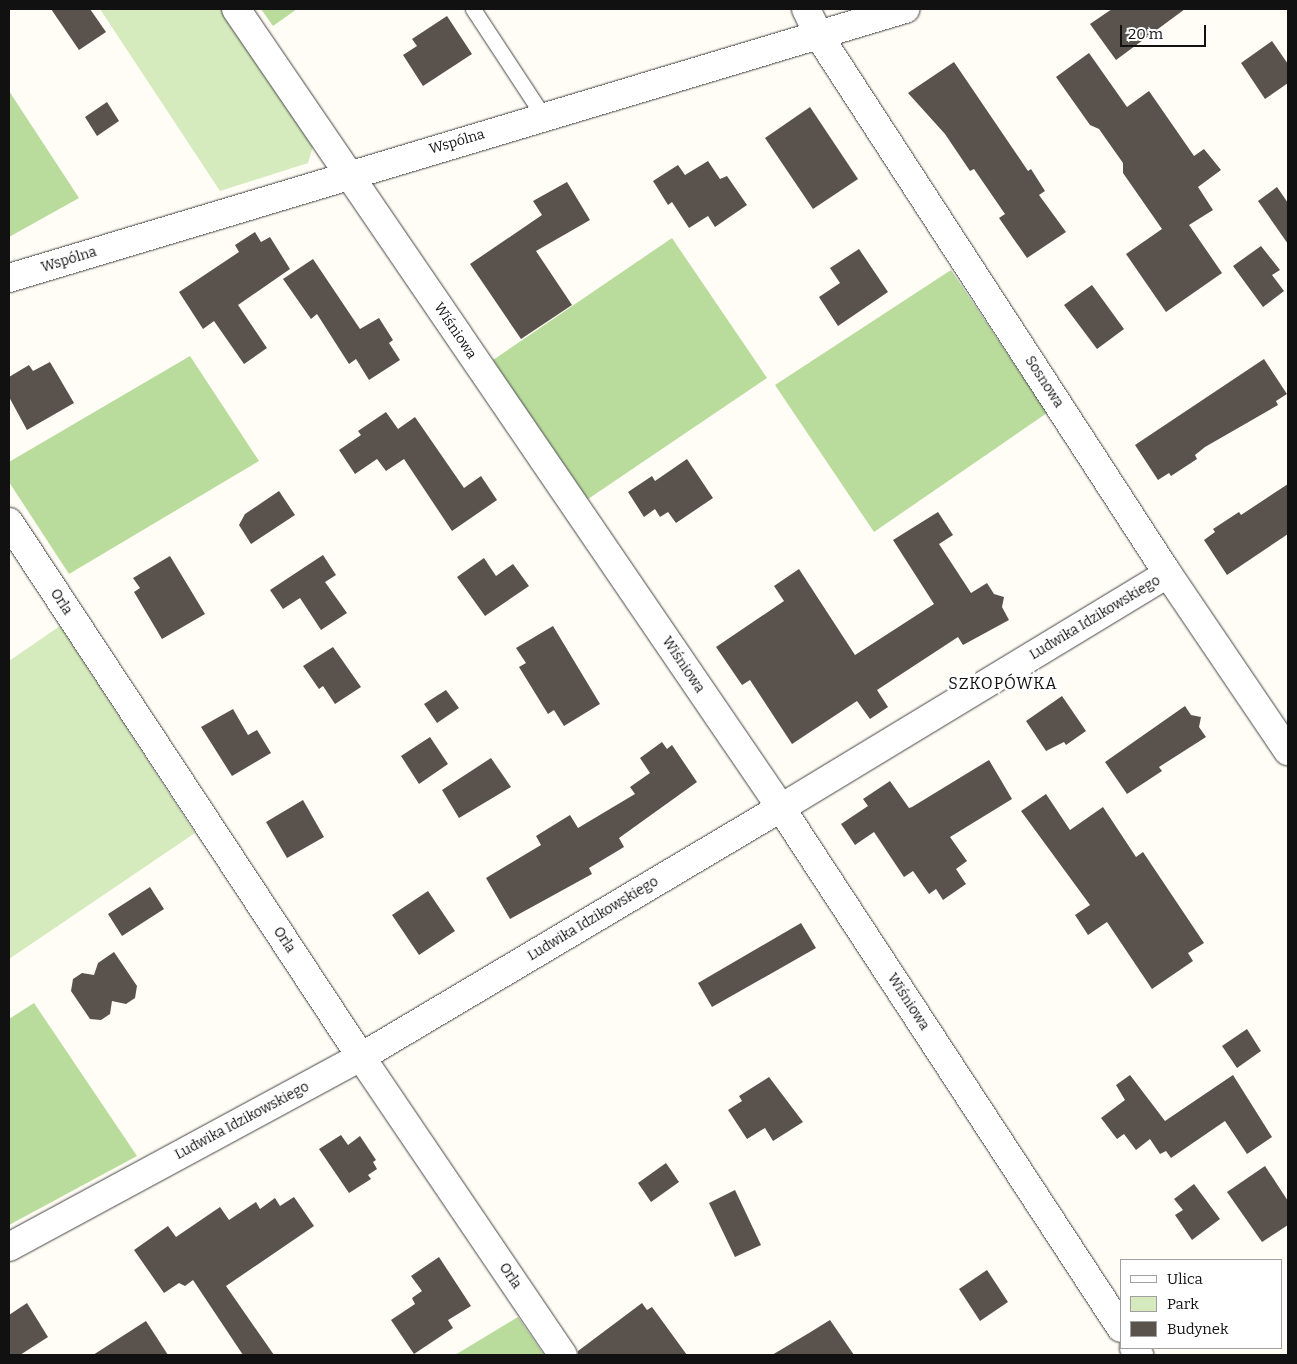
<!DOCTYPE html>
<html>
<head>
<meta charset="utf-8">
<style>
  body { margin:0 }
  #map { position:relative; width:1297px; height:1364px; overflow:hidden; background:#fffdf5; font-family:Bitter,serif }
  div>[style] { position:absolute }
  .green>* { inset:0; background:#d5ebbd }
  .forest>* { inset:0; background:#b9dc9c }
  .building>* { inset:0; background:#5a524d }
  .roads { filter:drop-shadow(0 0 1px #444) drop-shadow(0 0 1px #444) }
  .lane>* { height:15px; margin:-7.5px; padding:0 7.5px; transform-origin:7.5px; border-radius:7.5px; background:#fff }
  .street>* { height:28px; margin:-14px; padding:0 14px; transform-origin:14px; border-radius:14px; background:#fff }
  span { translate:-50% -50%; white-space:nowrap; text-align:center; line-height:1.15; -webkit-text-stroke:5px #fff; paint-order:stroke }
  .street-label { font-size:14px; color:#111 }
  .quarter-label { font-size:16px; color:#111; letter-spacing:1px }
  .frame { position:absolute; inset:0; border:10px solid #111; pointer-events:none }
  .legend { position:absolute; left:1120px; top:1259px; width:162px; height:90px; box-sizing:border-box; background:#fff; border:1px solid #a0a0a0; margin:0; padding:6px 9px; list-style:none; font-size:15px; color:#111 }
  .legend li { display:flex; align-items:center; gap:10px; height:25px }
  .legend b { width:25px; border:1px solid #a0a0a0 }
  .scale { position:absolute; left:1120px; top:25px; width:86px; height:22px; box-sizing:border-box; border:2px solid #111; border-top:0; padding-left:6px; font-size:15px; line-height:18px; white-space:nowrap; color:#111; -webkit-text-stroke:4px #fff; paint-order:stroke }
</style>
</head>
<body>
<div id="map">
  <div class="green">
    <i style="clip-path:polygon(100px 9px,223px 9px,314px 143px,308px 163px,220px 191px)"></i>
    <i style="clip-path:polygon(60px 626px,195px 833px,9px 959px,9px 661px)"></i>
  </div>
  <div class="forest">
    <i style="clip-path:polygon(261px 9px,297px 9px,273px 26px)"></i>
    <i style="clip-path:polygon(9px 91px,79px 198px,9px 237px)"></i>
    <i style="clip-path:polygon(672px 238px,767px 378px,588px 499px,493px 360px)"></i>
    <i style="clip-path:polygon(951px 270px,1047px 413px,874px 532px,775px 385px)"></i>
    <i style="clip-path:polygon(190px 356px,259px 461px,69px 574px,9px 482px,9px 462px)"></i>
    <i style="clip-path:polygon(34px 1003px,137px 1156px,9px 1225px,9px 1019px)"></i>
    <i style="clip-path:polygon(518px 1317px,544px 1355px,455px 1355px)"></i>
  </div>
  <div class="building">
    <i style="clip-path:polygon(51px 9px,90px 9px,106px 32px,79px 50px)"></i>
    <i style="clip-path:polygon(1112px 9px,1185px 9px,1116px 60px,1090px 24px)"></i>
    <i style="clip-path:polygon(447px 16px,472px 54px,423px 86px,403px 55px,417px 46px,412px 39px)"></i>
    <i style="clip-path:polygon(1272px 41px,1288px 64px,1288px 83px,1265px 99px,1241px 63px)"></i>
    <i style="clip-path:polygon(1089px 53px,1127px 107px,1149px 91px,1194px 156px,1204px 149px,1221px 170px,1198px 187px,1213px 210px,1189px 225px,1222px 273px,1166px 312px,1126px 254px,1162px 229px,1123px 173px,1123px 163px,1099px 129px,1090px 125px,1056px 77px)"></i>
    <i style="clip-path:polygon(954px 62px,1028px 171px,1031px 169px,1045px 191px,1039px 195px,1066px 232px,1027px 258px,999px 218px,1005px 214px,974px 169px,970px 171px,945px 134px,908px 93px)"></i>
    <i style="clip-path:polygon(107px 102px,119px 121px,97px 136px,85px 117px)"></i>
    <i style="clip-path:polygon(810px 107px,858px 179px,813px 209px,765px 138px)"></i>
    <i style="clip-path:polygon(708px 161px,720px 179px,727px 176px,747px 205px,715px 227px,708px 216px,689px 228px,672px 202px,668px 205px,653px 181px,678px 165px,685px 175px)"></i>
    <i style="clip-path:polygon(567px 182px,590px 220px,536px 251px,572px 305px,521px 339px,470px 264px,542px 215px,533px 201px)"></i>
    <i style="clip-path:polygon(1277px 187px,1288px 203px,1288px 244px,1258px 201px)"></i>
    <i style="clip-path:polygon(255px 232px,261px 242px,270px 237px,290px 269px,238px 305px,267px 348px,244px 364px,214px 321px,203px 329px,179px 292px,239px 252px,235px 245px)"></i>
    <i style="clip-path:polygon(1261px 246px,1280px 270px,1272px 275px,1284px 291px,1263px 307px,1233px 266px)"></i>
    <i style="clip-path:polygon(859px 249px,888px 292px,838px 326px,819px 297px,840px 283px,830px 268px)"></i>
    <i style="clip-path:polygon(313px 259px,360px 329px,379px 318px,393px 340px,389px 343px,400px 360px,369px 380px,356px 359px,349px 364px,317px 314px,311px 319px,283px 279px)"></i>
    <i style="clip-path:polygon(1092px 285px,1124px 329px,1097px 349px,1064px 305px)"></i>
    <i style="clip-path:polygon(1264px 359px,1287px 394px,1276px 401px,1278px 405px,1205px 447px,1195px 455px,1197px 459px,1171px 476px,1169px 473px,1158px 480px,1135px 445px)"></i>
    <i style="clip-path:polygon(50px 362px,74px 403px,27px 430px,9px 397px,9px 377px,29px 365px,33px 371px)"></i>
    <i style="clip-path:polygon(386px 412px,398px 429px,415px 417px,464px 488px,481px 476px,497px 500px,452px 531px,404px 459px,386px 471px,377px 459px,355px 474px,339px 450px,361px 435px,358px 431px)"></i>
    <i style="clip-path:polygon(687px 459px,713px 498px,676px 523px,668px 512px,660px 517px,655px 509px,644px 517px,628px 492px,652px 476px,655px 481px)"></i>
    <i style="clip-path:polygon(1288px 484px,1288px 534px,1227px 575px,1204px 540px,1215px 532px,1213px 529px,1239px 512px,1241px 515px)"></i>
    <i style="clip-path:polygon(279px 491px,295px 515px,251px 544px,239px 525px,245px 514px)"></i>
    <i style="clip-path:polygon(938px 512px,953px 535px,939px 544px,971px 593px,987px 583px,994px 594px,1004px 597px,1002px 607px,1009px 620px,963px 645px,958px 637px,877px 690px,888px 707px,870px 719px,857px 701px,792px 744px,750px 680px,742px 685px,716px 647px,784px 601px,774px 586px,799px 569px,855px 655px,934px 604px,893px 540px)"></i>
    <i style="clip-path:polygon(323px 555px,336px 575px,325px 582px,347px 613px,321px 630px,300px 598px,283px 609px,270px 590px)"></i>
    <i style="clip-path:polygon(170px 556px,205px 614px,162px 639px,134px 592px,140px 588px,133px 578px)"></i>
    <i style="clip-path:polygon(484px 558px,496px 576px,513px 564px,529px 586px,485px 616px,457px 577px)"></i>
    <i style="clip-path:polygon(553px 626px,600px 704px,564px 726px,554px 710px,548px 714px,519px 667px,526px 663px,516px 648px)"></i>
    <i style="clip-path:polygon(333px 647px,361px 687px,335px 704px,323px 686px,319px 689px,303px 666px)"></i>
    <i style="clip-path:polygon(446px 690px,459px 708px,437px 723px,424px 704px)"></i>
    <i style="clip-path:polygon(1062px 696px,1086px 731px,1066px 745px,1064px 742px,1046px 751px,1026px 721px)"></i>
    <i style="clip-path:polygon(1185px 706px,1191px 715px,1201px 717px,1199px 727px,1206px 737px,1159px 767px,1162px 771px,1127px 794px,1105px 762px)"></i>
    <i style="clip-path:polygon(233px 709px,248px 735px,257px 730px,271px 753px,232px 776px,201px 727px)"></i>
    <i style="clip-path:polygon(430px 737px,448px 764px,419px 784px,401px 756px)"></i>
    <i style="clip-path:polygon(662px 742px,667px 749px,672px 745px,697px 782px,619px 838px,624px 847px,589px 868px,592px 874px,510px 919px,486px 878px,541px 845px,536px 836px,570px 815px,578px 828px,635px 794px,630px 787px,650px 773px,640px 758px)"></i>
    <i style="clip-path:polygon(491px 758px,511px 787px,459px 818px,442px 790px)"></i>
    <i style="clip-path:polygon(989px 760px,1012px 799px,950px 837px,967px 861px,956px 869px,966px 884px,943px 900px,936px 889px,929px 894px,913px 871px,904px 877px,874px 832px,855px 845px,841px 824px,868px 806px,863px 799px,890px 781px,909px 808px,912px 807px)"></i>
    <i style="clip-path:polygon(1046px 794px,1070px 830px,1103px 807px,1136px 857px,1143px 852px,1204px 943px,1188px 953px,1193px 961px,1152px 989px,1107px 922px,1088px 935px,1075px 915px,1090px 905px,1021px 811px)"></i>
    <i style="clip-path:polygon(303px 800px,324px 837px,287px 858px,266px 822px)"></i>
    <i style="clip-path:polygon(150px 887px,164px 909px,122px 936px,108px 914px)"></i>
    <i style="clip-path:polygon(428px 891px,455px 931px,419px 955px,392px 915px)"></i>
    <i style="clip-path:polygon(801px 923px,816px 948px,712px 1007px,698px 983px)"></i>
    <i style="clip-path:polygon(114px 952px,137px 986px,135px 998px,126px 1004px,112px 1001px,110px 1014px,101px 1020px,90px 1019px,71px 991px,73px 979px,82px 973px,94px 975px,98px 963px)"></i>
    <i style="clip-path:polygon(1247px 1029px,1261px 1051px,1237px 1068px,1222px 1046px)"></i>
    <i style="clip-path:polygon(1130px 1075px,1165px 1121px,1233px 1075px,1272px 1137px,1247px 1154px,1225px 1121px,1171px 1158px,1166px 1151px,1160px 1154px,1150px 1139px,1136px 1150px,1124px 1134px,1117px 1139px,1101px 1118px,1125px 1100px,1116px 1085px)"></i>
    <i style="clip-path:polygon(769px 1077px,803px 1122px,773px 1141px,765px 1128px,747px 1139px,728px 1110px,742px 1101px,739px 1096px)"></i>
    <i style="clip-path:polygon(341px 1135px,348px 1145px,360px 1136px,376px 1160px,373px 1162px,377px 1169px,368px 1175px,371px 1179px,349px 1193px,319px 1149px)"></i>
    <i style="clip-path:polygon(666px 1163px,679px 1182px,651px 1202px,638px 1183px)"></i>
    <i style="clip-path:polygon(1265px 1166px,1288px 1201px,1288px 1225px,1262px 1242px,1227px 1192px)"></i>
    <i style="clip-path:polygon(1194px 1184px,1220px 1219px,1192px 1240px,1175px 1215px,1183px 1210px,1174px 1199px)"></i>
    <i style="clip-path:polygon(735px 1190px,761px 1245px,735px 1257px,709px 1203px)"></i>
    <i style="clip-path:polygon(294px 1197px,314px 1226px,226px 1286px,274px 1355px,243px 1355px,193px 1280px,185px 1286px,179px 1283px,164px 1293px,134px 1250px,168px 1226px,176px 1237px,220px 1207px,229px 1220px,256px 1202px,260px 1209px,275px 1198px,280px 1206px)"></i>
    <i style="clip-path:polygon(439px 1257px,471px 1306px,448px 1320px,453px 1328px,414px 1354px,391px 1320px,415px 1304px,412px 1298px,422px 1291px,411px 1276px)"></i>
    <i style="clip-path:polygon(987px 1270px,1008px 1302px,980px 1321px,959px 1289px)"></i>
    <i style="clip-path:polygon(27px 1303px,48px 1337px,20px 1355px,9px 1355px,9px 1315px)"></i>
    <i style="clip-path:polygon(642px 1303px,647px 1310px,652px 1307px,687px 1355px,578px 1355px,578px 1351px)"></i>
    <i style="clip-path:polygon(830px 1320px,854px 1355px,772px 1355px,809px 1333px)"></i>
    <i style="clip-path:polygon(146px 1321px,168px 1355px,93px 1355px)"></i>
  </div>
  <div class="roads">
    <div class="lane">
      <i style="left:473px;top:9px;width:129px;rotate:56.7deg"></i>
    </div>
    <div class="street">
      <i style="left:236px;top:9px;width:967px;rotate:55.7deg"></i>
      <i style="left:781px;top:808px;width:621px;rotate:56.82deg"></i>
      <i style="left:806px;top:9px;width:30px;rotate:64deg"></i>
      <i style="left:819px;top:36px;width:641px;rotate:57.03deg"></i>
      <i style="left:1168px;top:574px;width:214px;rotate:55.9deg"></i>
      <i style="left:9px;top:278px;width:936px;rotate:-16.71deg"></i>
      <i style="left:9px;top:522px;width:640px;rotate:56.66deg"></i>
      <i style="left:361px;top:1057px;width:360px;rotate:55.9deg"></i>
      <i style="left:9px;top:1247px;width:400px;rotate:-28.4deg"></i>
      <i style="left:361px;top:1057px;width:488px;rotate:-30.7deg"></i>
      <i style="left:781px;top:808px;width:452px;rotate:-31.2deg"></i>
      <i style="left:1134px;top:1348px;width:9px;rotate:54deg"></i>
    </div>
  </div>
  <div class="street-label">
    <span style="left:457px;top:142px;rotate:-16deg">Wspólna</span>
    <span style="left:69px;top:260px;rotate:-17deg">Wspólna</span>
    <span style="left:455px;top:331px;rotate:56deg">Wiśniowa</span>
    <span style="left:1044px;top:382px;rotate:57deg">Sosnowa</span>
    <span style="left:61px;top:602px;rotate:57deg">Orla</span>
    <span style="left:1095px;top:618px;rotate:-31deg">Ludwika Idzikowskiego</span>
    <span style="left:683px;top:665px;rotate:56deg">Wiśniowa</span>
    <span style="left:593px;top:919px;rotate:-31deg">Ludwika Idzikowskiego</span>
    <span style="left:284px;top:940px;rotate:57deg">Orla</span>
    <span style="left:908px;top:1002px;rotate:57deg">Wiśniowa</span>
    <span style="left:242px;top:1121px;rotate:-28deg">Ludwika Idzikowskiego</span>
    <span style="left:510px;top:1276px;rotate:56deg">Orla</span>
  </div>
  <div class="quarter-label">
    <span style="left:1003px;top:684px">SZKOPÓWKA</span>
  </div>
  <div class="frame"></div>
  <ul class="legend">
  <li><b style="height:6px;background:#fff"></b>Ulica</li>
  <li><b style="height:14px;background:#d5ebbd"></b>Park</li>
  <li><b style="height:14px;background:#5a524d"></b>Budynek</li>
  </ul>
  <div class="scale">20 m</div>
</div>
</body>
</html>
